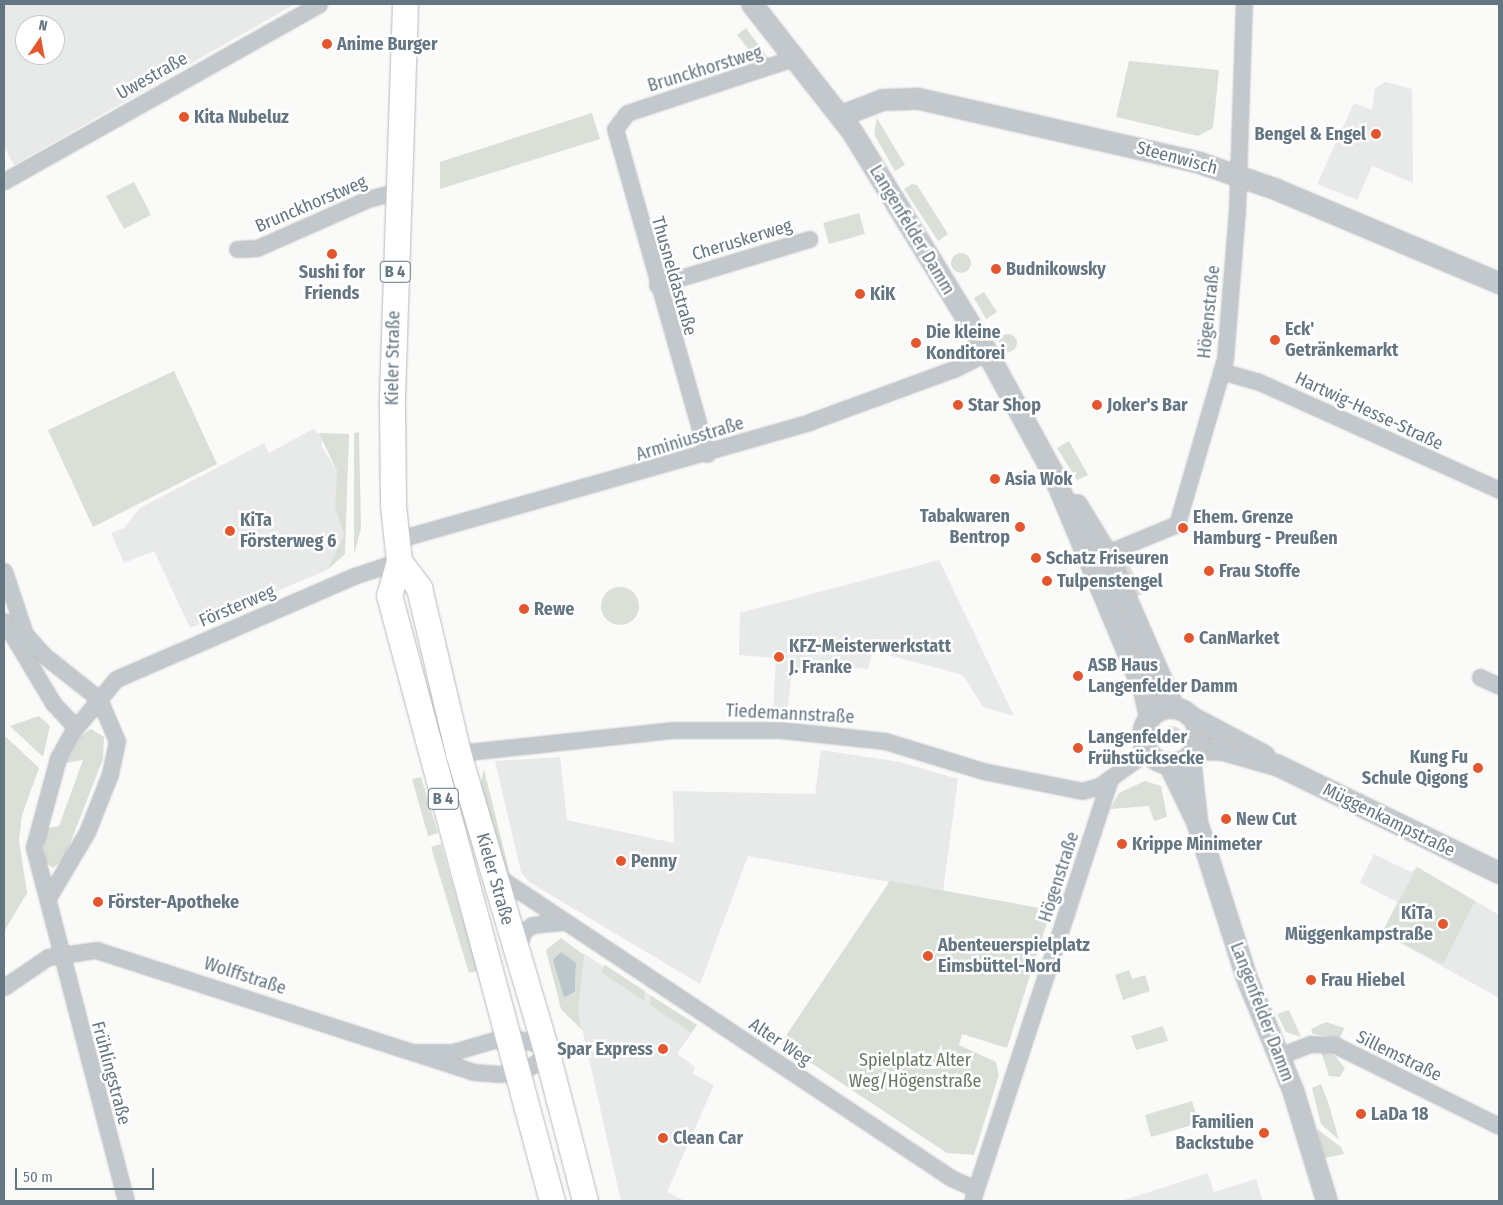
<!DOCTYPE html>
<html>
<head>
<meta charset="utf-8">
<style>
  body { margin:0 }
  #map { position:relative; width:1503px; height:1205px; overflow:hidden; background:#fafaf8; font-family:"Fira Sans Condensed",sans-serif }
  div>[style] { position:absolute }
  .built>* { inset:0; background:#e8e9e9 }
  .green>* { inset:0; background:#dadfd7 }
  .round { border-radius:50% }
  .water>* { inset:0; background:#bbc7cb }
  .roads { filter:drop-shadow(0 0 1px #b5babe) drop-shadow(0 0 1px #b5babe) }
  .minor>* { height:15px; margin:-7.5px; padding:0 7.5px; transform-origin:7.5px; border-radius:7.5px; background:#c3c8cc }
  .tertiary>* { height:20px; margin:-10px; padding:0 10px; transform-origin:10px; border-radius:10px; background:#c3c8cc }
  .tertiary>.ring { margin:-10px; padding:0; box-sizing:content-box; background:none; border:20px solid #c3c8cc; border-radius:50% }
  .primary>* { height:25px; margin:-12.5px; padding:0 12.5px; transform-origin:12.5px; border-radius:12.5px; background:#fff }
  .dots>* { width:14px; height:14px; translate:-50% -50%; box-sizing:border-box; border:2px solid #fff; border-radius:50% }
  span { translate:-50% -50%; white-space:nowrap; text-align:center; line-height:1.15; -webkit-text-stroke:5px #fff; paint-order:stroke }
  .shield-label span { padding:1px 4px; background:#fff; border:1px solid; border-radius:4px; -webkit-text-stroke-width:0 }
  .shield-label { font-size:16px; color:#657683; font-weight:700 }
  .poi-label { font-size:18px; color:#657683; font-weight:700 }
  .left { translate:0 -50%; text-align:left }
  .right { translate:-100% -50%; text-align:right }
  .street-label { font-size:18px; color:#657683 }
  .park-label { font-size:18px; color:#687a64 }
  .frame { position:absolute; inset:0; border:5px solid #657683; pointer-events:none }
  .north { position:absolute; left:15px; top:15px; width:50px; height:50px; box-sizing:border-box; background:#fff; border:1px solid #c1c8cd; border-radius:50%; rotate:12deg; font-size:14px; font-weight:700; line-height:20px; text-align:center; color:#657683 }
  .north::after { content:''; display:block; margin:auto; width:18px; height:22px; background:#e4572e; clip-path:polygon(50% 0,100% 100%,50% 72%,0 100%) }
  .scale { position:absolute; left:15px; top:1168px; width:139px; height:22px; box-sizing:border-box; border:2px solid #657683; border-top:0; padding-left:6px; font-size:15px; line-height:18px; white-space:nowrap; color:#657683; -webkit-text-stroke:4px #fff; paint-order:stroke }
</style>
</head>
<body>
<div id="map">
  <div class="built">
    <i style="clip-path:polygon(evenodd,4px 4px,295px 4px,14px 165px,4px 147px,4px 4px,25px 25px,55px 25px,55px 55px,25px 55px,25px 25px)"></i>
    <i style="clip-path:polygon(1385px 82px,1412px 89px,1413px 183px,1372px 166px,1357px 200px,1317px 184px,1354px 103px,1372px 110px,1375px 88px)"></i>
    <i style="clip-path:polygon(313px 429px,322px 436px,322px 447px,337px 471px,335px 507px,344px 535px,327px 570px,190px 628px,154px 551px,124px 563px,111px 533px,124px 528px,140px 508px,264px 443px,269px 453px)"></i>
    <i style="clip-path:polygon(939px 560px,1014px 716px,983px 707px,963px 675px,873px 651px,868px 669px,812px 664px,810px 675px,792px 673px,787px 713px,773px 713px,776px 658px,739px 655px,740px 613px)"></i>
    <i style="clip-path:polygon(821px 750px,900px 762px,958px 779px,943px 892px,748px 856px,700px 984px,529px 882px,521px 872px,495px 761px,560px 757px,567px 820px,674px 843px,673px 791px,815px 794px)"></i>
    <i style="clip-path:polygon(1374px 854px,1411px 872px,1417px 867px,1499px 915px,1499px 998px,1382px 933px,1397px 902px,1360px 883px)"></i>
    <i style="clip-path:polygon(581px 952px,697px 1025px,677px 1054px,695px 1067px,693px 1074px,714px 1085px,667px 1192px,685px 1201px,621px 1201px,578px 1010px)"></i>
    <i style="clip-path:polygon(1208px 1173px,1214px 1192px,1256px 1179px,1263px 1201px,1121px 1201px)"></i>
  </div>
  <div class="green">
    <i style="clip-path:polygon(746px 28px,768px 58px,762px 66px,737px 35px)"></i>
    <i style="clip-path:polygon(1129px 61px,1219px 70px,1213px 128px,1198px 136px,1116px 117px)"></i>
    <i style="clip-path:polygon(592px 113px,600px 139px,440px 189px,440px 162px)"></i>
    <i style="clip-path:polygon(877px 118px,905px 165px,895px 171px,874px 134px)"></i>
    <i style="clip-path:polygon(134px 182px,151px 215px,124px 229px,106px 196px)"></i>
    <i style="clip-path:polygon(912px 184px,917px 185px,948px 234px,938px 241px,904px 189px)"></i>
    <i style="clip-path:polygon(859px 213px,865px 234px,829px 244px,823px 223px)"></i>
    <i class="round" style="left:951px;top:253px;width:20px;height:20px"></i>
    <i style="clip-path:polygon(984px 292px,997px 312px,986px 319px,974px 298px)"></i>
    <i class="round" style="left:999px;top:334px;width:18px;height:18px"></i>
    <i style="clip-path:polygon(174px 371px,217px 464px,93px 527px,48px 430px)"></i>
    <i style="clip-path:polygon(359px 432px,361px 528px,354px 555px,354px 433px)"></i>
    <i style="clip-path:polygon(319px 433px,349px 434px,345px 554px,327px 570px,344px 535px,335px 507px,337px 471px)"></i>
    <i style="clip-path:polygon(1069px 441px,1088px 475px,1077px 480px,1057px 448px)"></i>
    <i style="clip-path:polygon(1128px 563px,1144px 593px,1136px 597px,1123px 565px)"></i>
    <i class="round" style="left:601px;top:587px;width:38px;height:38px"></i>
    <i style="clip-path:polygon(39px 716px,50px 726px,43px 757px,10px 726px)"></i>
    <i class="round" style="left:1162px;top:726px;width:20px;height:20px"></i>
    <i style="clip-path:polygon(91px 729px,104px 737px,103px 759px,64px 859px,53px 868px,45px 862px,43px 829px,59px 826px,83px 760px,66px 763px,81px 736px)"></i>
    <i style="clip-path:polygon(4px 735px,39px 768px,22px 815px,19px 840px,27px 893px,4px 932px)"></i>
    <i style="clip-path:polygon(484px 769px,511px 879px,505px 872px,480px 786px)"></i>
    <i style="clip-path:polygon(421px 777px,438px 833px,428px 836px,412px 779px)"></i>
    <i style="clip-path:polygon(1145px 781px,1161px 786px,1167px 817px,1154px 821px,1149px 806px,1110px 809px,1119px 793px)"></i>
    <i style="clip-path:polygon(441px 844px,478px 971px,469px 973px,431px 847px)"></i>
    <i style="clip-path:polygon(1417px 867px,1475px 901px,1443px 964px,1382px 933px)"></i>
    <i style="clip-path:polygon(890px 881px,1051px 910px,1007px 1048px,962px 1034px,959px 1045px,996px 1062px,999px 1075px,974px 1155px,947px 1153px,781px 1043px)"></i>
    <i style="clip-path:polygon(evenodd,561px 938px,584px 955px,578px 1010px,582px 1030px,561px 1009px,546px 950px,561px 938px,553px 960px,576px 963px,575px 994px,555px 965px,553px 960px)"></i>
    <i style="clip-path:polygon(605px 965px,645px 991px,644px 1001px,601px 972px)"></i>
    <i style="clip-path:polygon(1129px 970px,1132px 979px,1145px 975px,1150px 991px,1123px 1000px,1115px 975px)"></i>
    <i style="clip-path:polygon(650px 995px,697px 1025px,691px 1033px,650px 1005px)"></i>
    <i style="clip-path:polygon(1289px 1010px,1301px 1037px,1286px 1032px,1277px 1014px)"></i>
    <i style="clip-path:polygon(1326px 1022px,1344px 1028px,1340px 1038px,1313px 1034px,1311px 1029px)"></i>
    <i style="clip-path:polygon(1163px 1026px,1168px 1041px,1136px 1050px,1131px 1036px)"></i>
    <i style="clip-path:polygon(1321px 1052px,1334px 1055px,1345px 1068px,1340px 1077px,1329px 1076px)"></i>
    <i style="clip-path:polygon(1321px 1084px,1328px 1102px,1339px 1140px,1321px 1124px,1312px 1088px)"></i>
    <i style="clip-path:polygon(1192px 1101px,1199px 1123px,1151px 1137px,1145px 1115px)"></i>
    <i style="clip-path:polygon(1317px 1129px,1341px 1147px,1344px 1154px,1325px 1158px)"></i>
  </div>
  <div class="water">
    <i style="clip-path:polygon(561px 952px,576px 963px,575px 992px,564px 997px,553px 960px)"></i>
  </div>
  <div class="roads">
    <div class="minor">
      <i style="left:4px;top:181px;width:361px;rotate:-29.3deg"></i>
      <i style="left:237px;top:249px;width:20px;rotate:-3deg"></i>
      <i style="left:257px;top:248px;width:121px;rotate:-23.8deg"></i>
      <i style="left:368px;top:199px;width:31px;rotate:-15deg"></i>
      <i style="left:657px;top:285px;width:159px;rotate:-16.8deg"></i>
      <i style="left:1221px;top:371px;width:37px;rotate:16deg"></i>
      <i style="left:1257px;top:381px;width:265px;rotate:24.2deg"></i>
      <i style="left:707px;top:454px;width:338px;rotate:-105.8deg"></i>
      <i style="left:615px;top:129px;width:20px;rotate:-53deg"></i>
      <i style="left:627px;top:113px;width:175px;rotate:-18.3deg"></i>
      <i style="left:396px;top:540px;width:430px;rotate:-15.9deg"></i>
      <i style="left:809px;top:422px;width:154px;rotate:-20.1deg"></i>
      <i style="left:954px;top:369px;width:37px;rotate:-27deg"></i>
      <i style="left:1097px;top:557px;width:87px;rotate:-22.4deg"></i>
      <i style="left:1177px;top:524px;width:172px;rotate:-73.8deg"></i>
      <i style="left:1225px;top:359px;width:149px;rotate:-85.4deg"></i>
      <i style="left:1237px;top:210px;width:206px;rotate:-88.1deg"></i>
      <i style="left:4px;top:571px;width:66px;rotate:71.6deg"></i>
      <i style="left:25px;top:634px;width:31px;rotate:48deg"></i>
      <i style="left:46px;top:657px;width:68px;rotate:38.4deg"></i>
      <i style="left:99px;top:699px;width:46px;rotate:66.8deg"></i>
      <i style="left:117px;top:741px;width:34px;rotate:102deg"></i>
      <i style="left:110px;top:774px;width:62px;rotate:111.6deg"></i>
      <i style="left:87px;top:832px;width:77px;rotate:120.6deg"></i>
      <i style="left:4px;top:621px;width:96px;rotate:59.1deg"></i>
      <i style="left:53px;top:703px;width:33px;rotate:47deg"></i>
      <i style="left:1480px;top:677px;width:21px;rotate:25deg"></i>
      <i style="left:458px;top:753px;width:215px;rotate:-6.1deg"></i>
      <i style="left:672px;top:730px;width:109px"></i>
      <i style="left:781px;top:730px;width:105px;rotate:6deg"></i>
      <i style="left:885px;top:741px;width:102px;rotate:17deg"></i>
      <i style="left:983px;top:771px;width:101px;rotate:11.4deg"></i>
      <i style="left:1082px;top:791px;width:18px;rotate:-16deg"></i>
      <i style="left:1099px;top:786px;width:60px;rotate:-35.5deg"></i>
      <i style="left:497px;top:876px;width:545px;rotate:33.63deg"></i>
      <i style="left:951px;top:1178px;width:27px;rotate:24deg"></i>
      <i style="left:517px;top:949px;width:19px;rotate:-69deg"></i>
      <i style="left:524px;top:931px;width:10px;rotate:-37deg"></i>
      <i style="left:532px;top:925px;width:29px;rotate:-6deg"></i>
      <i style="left:4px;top:987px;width:53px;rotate:-34.3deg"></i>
      <i style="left:48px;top:957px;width:49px;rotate:-8.3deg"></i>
      <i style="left:96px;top:950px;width:396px;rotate:17.9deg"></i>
      <i style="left:473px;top:1072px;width:28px;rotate:4deg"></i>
      <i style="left:501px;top:1074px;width:30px;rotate:-14deg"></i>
      <i style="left:530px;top:1067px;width:15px;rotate:-37deg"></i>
      <i style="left:542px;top:1058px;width:12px;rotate:-76deg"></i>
      <i style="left:545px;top:1046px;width:38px;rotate:-165deg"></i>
      <i style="left:508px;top:1036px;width:57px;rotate:163.8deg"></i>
      <i style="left:453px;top:1052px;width:35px;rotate:180deg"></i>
      <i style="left:1279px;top:1056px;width:34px;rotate:-21deg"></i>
      <i style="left:1311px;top:1044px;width:24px;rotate:2deg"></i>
      <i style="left:1335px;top:1045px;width:183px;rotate:26.3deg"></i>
      <i style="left:126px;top:1201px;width:366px;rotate:-104.6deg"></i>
      <i style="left:34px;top:847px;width:92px;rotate:-74.9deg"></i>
      <i style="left:58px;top:758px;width:31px;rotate:-61deg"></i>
      <i style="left:73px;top:731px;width:67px;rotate:-50.4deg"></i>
      <i style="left:116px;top:679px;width:259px;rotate:-23.4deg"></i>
      <i style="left:354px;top:576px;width:47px;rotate:-18.4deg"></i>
      <i style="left:972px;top:1201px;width:444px;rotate:-71.9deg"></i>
    </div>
    <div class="tertiary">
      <i style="left:752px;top:4px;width:164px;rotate:51.9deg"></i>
      <i style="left:853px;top:133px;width:257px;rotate:58.5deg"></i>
      <i style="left:987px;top:352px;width:136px;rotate:61.4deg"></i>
      <i style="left:1052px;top:471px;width:238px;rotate:67.3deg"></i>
      <i style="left:1144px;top:691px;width:28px;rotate:77deg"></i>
      <i style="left:841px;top:116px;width:45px;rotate:-20.9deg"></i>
      <i style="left:883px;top:100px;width:36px;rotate:-2deg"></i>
      <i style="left:919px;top:99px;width:288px;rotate:12.8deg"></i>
      <i style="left:1200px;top:163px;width:79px;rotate:19.1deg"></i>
      <i style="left:1275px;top:189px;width:243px;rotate:22.8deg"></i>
      <i style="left:1077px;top:505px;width:57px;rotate:58.5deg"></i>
      <i style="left:1107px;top:554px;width:168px;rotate:66.5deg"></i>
      <i class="ring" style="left:1143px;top:708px;width:36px;height:36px"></i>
      <i style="left:1193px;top:718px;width:81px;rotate:27.8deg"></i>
      <i style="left:1196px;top:749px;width:27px;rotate:2deg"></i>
      <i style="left:1223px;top:750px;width:58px;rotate:15.9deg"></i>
      <i style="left:1279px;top:766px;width:245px;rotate:25.9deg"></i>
      <i style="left:1190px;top:757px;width:63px;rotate:83.7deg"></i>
      <i style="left:1169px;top:764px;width:64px;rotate:64.2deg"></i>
      <i style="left:1197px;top:822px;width:162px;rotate:72.3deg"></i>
      <i style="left:1246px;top:976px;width:123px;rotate:67.6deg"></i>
      <i style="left:1293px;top:1090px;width:116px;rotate:73deg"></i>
    </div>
    <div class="primary">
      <i style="left:405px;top:4px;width:402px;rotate:91.9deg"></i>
      <i style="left:392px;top:406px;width:99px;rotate:89.4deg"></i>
      <i style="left:393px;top:505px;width:56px;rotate:83.9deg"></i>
      <i style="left:399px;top:561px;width:35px;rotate:106deg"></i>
      <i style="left:389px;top:595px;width:628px;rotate:74.95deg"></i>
      <i style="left:399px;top:561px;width:34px;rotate:53deg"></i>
      <i style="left:419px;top:588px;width:170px;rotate:76.7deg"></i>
      <i style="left:458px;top:753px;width:306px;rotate:73.5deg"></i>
      <i style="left:545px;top:1046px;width:160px;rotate:75.5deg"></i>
    </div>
  </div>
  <div class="dots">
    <i style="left:327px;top:44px;background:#e4572e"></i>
    <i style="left:184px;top:117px;background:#e4572e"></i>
    <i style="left:1376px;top:134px;background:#e4572e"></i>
    <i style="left:332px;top:254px;background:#e4572e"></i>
    <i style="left:996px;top:269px;background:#e4572e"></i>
    <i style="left:860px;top:294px;background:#e4572e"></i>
    <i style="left:1275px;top:340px;background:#e4572e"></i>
    <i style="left:916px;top:343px;background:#e4572e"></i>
    <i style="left:958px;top:405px;background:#e4572e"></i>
    <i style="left:1097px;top:405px;background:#e4572e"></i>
    <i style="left:995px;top:479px;background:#e4572e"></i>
    <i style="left:1020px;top:527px;background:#e4572e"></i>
    <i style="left:1183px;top:528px;background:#e4572e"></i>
    <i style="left:230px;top:531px;background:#e4572e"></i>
    <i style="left:1036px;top:558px;background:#e4572e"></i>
    <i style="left:1209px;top:571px;background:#e4572e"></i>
    <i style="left:1047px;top:581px;background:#e4572e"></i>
    <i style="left:524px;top:609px;background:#e4572e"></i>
    <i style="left:1189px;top:638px;background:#e4572e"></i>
    <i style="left:779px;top:657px;background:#e4572e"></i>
    <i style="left:1078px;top:676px;background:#e4572e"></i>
    <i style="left:1078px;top:748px;background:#e4572e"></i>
    <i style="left:1478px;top:768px;background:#e4572e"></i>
    <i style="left:1226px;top:819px;background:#e4572e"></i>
    <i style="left:1122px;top:844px;background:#e4572e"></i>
    <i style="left:621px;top:861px;background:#e4572e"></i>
    <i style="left:98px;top:902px;background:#e4572e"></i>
    <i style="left:1443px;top:924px;background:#e4572e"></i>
    <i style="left:928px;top:956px;background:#e4572e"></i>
    <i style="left:1311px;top:980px;background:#e4572e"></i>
    <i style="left:663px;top:1049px;background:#e4572e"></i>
    <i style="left:1361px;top:1114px;background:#e4572e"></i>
    <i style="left:1264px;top:1133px;background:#e4572e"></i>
    <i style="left:663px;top:1138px;background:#e4572e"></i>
  </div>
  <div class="shield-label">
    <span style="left:395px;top:272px">B 4</span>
    <span style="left:443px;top:799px">B 4</span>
  </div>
  <div class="poi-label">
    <span class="left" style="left:337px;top:44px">Anime Burger</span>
    <span class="left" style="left:194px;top:117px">Kita Nubeluz</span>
    <span class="right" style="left:1366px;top:134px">Bengel &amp; Engel</span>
    <span class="left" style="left:1006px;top:269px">Budnikowsky</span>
    <span style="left:332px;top:283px">Sushi for<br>Friends</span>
    <span class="left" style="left:870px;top:294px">KiK</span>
    <span class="left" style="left:1285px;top:340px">Eck'<br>Getränkemarkt</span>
    <span class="left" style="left:926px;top:343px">Die kleine<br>Konditorei</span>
    <span class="left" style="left:968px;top:405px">Star Shop</span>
    <span class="left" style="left:1107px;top:405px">Joker's Bar</span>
    <span class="left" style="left:1005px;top:479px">Asia Wok</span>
    <span class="right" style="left:1010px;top:527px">Tabakwaren<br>Bentrop</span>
    <span class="left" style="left:1193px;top:528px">Ehem. Grenze<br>Hamburg - Preußen</span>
    <span class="left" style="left:240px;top:531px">KiTa<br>Försterweg 6</span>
    <span class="left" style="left:1046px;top:558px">Schatz Friseuren</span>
    <span class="left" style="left:1219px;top:571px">Frau Stoffe</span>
    <span class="left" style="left:1057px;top:581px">Tulpenstengel</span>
    <span class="left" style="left:534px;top:609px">Rewe</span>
    <span class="left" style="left:1199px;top:638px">CanMarket</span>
    <span class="left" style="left:789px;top:657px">KFZ-Meisterwerkstatt<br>J. Franke</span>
    <span class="left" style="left:1088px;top:676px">ASB Haus<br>Langenfelder Damm</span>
    <span class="left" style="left:1088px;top:748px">Langenfelder<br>Frühstücksecke</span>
    <span class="right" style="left:1468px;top:768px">Kung Fu<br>Schule Qigong</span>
    <span class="left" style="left:1236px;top:819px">New Cut</span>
    <span class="left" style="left:1132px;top:844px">Krippe Minimeter</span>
    <span class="left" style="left:631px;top:861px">Penny</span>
    <span class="left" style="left:108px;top:902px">Förster-Apotheke</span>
    <span class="right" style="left:1433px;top:924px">KiTa<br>Müggenkampstraße</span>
    <span class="left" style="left:938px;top:956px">Abenteuerspielplatz<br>Eimsbüttel-Nord</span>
    <span class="left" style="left:1321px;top:980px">Frau Hiebel</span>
    <span class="right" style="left:653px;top:1049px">Spar Express</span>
    <span class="left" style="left:1371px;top:1114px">LaDa 18</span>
    <span class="right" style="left:1254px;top:1133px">Familien<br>Backstube</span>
    <span class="left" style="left:673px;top:1138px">Clean Car</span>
  </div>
  <div class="street-label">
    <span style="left:705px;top:69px;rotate:-17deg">Brunckhorstweg</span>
    <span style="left:152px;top:76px;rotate:-29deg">Uwestraße</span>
    <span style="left:1177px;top:158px;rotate:15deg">Steenwisch</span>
    <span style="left:311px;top:204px;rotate:-23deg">Brunckhorstweg</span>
    <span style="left:912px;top:230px;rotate:59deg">Langenfelder Damm</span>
    <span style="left:742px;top:240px;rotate:-17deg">Cheruskerweg</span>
    <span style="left:674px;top:276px;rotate:74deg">Thusneldastraße</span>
    <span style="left:1209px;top:312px;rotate:-84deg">Högenstraße</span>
    <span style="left:393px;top:358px;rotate:-89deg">Kieler Straße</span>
    <span style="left:1369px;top:411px;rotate:25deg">Hartwig-Hesse-Straße</span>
    <span style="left:690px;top:439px;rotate:-17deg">Arminiusstraße</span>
    <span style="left:237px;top:606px;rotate:-23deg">Försterweg</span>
    <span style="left:790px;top:714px;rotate:3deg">Tiedemannstraße</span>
    <span style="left:1389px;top:820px;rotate:26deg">Müggenkampstraße</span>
    <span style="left:1059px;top:877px;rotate:-72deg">Högenstraße</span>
    <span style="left:495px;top:879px;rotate:74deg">Kieler Straße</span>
    <span style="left:245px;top:976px;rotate:18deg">Wolffstraße</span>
    <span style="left:1262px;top:1012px;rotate:69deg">Langenfelder Damm</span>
    <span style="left:780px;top:1042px;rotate:34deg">Alter Weg</span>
    <span style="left:1399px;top:1056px;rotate:26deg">Sillemstraße</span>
    <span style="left:111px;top:1073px;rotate:75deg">Frühlingstraße</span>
  </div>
  <div class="park-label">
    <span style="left:915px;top:1071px">Spielplatz Alter<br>Weg/Högenstraße</span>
  </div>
  <div class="frame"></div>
  <div class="north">N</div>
  <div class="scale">50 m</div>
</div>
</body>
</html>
